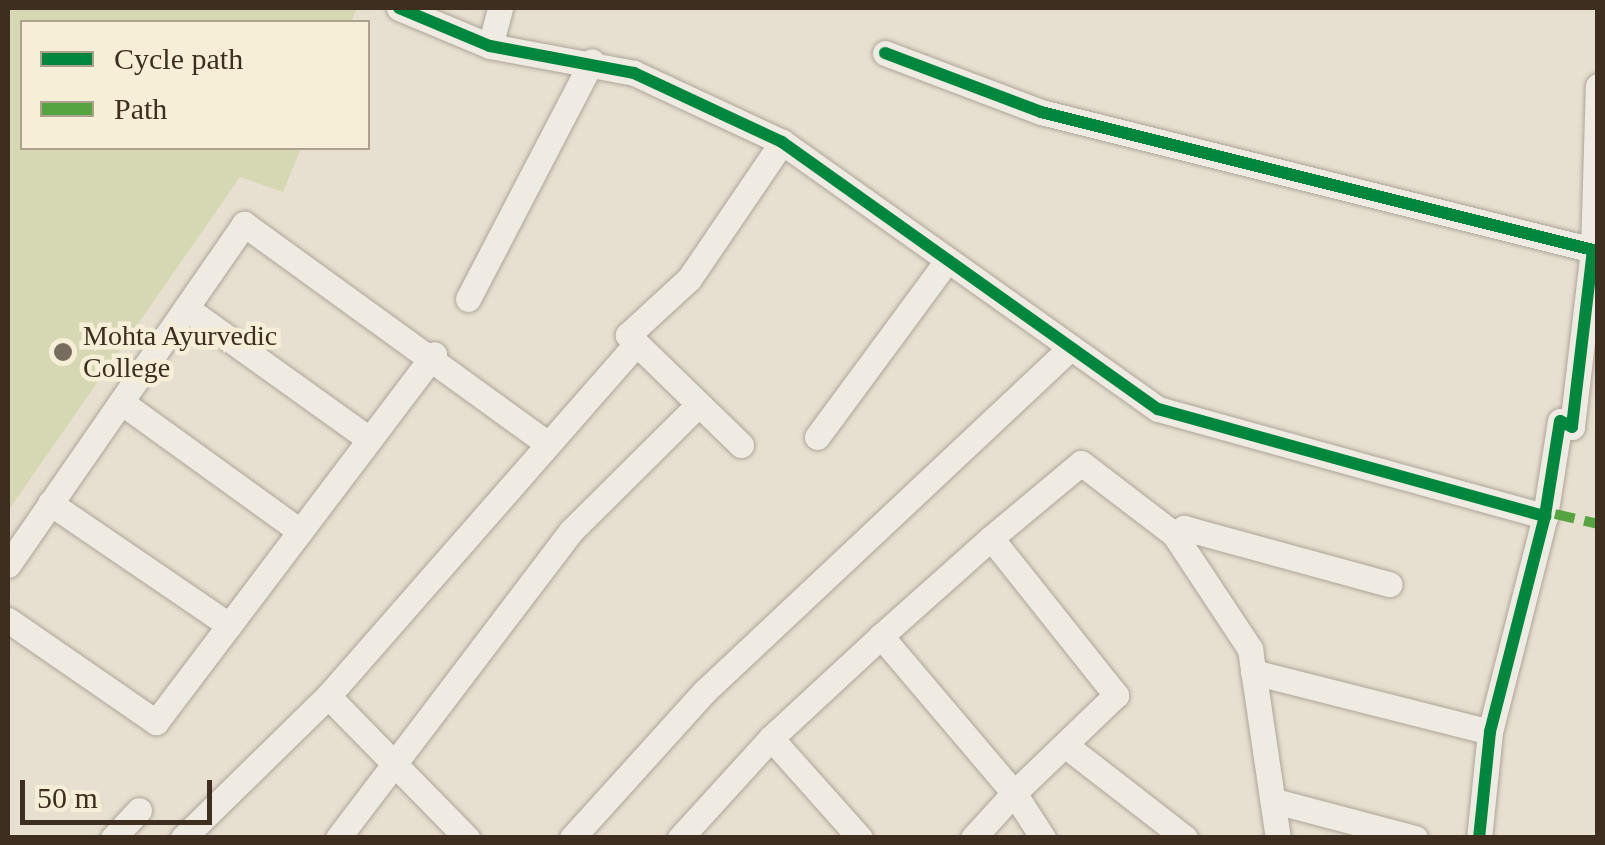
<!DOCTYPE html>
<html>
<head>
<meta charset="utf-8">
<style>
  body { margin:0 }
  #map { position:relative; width:1605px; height:845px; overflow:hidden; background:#e7e0d1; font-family:"Times New Roman",serif }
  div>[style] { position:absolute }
  .green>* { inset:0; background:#d6d7b3 }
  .roads { filter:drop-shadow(0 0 2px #ada599) drop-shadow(0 0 2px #ada599) }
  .street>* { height:25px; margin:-12.5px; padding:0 12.5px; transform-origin:12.5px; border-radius:12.5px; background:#efebe3 }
  .quiet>* { height:10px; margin-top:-5px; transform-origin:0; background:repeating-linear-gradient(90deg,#54a441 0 20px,transparent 0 30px) }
  .cycleway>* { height:12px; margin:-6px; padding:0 6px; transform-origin:6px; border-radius:6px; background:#00873e }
  .dots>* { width:28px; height:28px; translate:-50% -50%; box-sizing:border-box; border:5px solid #f7eed8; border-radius:50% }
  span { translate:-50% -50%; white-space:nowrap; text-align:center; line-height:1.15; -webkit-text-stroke:9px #f7eed8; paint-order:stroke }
  .poi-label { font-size:28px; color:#3d2e20 }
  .left { translate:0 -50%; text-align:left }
  .frame { position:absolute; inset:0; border:10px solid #3d2e20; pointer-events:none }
  .legend { position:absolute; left:20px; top:20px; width:350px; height:130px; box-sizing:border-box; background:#f7eed8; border:2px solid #ada18e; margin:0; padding:12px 18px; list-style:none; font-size:30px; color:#3d2e20 }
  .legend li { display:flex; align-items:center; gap:20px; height:50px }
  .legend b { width:50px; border:2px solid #ada18e }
  .scale { position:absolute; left:20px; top:780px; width:192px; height:45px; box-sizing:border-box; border:5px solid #3d2e20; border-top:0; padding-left:12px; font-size:30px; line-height:35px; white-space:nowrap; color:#3d2e20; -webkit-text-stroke:8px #f7eed8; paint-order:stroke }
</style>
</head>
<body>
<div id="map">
  <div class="green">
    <i style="clip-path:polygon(8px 8px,357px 8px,351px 22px,22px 22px,22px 148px,301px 148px,283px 192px,240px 177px,8px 511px)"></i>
  </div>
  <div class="roads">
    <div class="street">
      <i style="left:399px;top:8px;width:99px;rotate:22.7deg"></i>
      <i style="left:490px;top:46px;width:147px;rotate:10.6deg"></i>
      <i style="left:634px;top:73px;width:163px;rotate:25deg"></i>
      <i style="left:782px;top:142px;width:461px;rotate:35.4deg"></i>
      <i style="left:1158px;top:409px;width:402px;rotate:15.5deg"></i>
      <i style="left:490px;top:46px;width:39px;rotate:-75deg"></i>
      <i style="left:885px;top:53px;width:167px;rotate:20.7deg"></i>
      <i style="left:1041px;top:112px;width:569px;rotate:14.04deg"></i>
      <i style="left:1593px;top:250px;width:178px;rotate:96.8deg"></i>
      <i style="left:1572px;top:427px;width:13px;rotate:-153deg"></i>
      <i style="left:1560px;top:421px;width:96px;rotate:99deg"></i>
      <i style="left:1545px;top:516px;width:223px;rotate:104.3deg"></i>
      <i style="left:1490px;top:732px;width:107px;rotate:95.9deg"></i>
      <i style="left:1593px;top:250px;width:164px;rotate:-88.3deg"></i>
      <i style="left:468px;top:299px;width:268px;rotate:-62.5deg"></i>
      <i style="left:186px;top:308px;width:225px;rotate:35.6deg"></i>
      <i style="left:121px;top:402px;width:221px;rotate:35.8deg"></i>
      <i style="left:817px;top:437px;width:217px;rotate:-53.6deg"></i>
      <i style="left:741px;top:445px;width:158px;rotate:-135.8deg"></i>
      <i style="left:628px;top:335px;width:83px;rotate:-42.6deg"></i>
      <i style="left:689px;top:279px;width:166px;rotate:-55.8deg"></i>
      <i style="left:50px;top:503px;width:217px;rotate:34.3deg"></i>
      <i style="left:1174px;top:534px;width:12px;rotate:-31deg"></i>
      <i style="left:1184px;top:528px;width:213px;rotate:15.3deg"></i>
      <i style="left:991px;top:538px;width:201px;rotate:51.5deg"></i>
      <i style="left:1116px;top:695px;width:141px;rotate:136.1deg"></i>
      <i style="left:1014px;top:793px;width:206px;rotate:-130.3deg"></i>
      <i style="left:881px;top:636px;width:147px;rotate:-41.7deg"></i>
      <i style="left:991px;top:538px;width:117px;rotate:-39.8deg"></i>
      <i style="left:1081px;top:463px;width:117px;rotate:37.4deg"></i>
      <i style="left:1174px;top:534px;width:138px;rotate:56.5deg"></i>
      <i style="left:1250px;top:649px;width:191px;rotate:81.6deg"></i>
      <i style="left:8px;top:565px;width:415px;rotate:-55.3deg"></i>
      <i style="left:244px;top:224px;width:374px;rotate:35.9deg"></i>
      <i style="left:8px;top:620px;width:180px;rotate:34.6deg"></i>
      <i style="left:156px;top:722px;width:461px;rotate:-52.9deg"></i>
      <i style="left:1253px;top:672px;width:244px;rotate:14.2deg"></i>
      <i style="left:328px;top:696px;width:468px;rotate:-48.8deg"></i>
      <i style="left:1065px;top:745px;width:152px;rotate:37.8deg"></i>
      <i style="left:1275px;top:801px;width:145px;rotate:14.8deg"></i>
      <i style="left:113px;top:838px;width:38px;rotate:-47deg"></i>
      <i style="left:183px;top:838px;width:203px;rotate:-44.4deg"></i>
      <i style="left:328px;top:696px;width:199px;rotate:45.6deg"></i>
      <i style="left:338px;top:838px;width:385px;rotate:-52.8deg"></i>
      <i style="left:571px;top:531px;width:180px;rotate:-44.8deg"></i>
      <i style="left:572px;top:838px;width:198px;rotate:-47.9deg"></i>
      <i style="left:705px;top:691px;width:499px;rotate:-43.2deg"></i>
      <i style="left:680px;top:838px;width:135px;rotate:-47.7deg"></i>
      <i style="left:860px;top:838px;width:134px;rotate:-131.7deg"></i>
      <i style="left:771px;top:738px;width:150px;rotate:-42.8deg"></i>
      <i style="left:973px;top:838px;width:61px;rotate:-47.7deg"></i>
      <i style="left:1014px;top:793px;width:54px;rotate:57.2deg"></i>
    </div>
  </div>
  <div class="quiet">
    <i style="left:1555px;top:514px;width:44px;rotate:13.1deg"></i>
  </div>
  <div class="cycleway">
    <i style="left:399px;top:8px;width:99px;rotate:22.7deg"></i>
    <i style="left:490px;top:46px;width:147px;rotate:10.6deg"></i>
    <i style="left:634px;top:73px;width:163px;rotate:25deg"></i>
    <i style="left:782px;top:142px;width:461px;rotate:35.4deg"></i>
    <i style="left:1158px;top:409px;width:402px;rotate:15.5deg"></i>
    <i style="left:885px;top:53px;width:167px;rotate:20.7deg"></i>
    <i style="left:1041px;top:112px;width:569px;rotate:14.04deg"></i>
    <i style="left:1593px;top:250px;width:178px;rotate:96.8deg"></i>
    <i style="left:1572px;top:427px;width:13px;rotate:-153deg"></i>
    <i style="left:1560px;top:421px;width:96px;rotate:99deg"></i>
    <i style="left:1545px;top:516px;width:223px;rotate:104.3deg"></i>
    <i style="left:1490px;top:732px;width:107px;rotate:95.9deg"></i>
  </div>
  <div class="dots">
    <i style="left:63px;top:352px;background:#786c5e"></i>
  </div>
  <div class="poi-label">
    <span class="left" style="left:83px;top:352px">Mohta Ayurvedic<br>College</span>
  </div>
  <div class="frame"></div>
  <ul class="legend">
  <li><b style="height:12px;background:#00873e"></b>Cycle path</li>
  <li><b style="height:12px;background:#54a441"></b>Path</li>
  </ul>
  <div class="scale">50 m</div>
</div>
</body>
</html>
